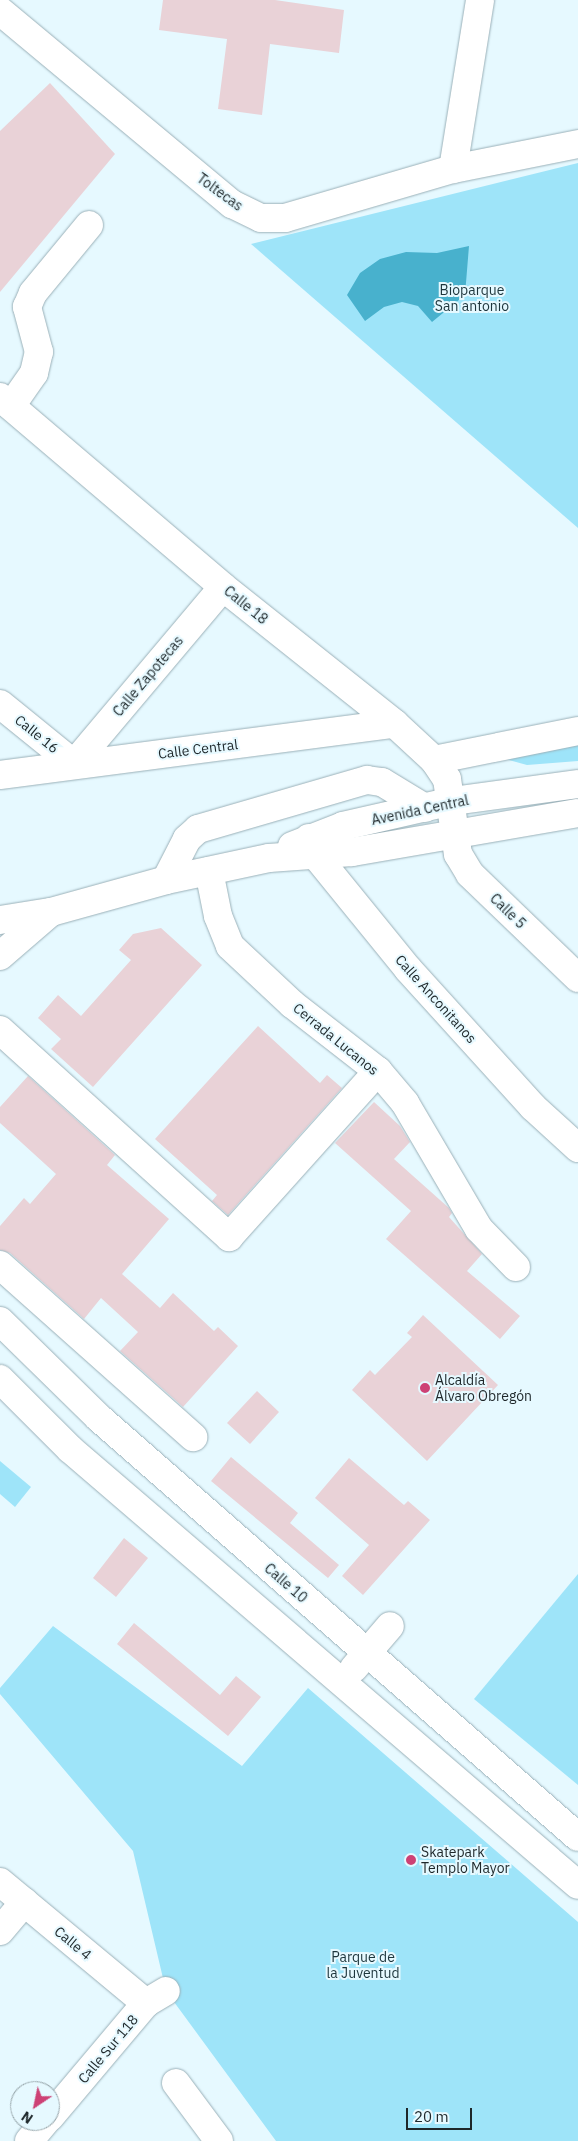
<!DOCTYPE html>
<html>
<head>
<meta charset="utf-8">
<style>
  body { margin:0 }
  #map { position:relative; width:578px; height:2141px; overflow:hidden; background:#e6f9ff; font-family:"IBM Plex Sans",sans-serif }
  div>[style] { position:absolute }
  .green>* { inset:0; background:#9ee4f9 }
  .water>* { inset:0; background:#48b1cd }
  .building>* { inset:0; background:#e9d2d7 }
  .roads { filter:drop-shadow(0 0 1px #9ab0b8) drop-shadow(0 0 1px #9ab0b8) }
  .minor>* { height:28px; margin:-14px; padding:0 14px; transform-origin:14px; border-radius:14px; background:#fff }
  .dots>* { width:14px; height:14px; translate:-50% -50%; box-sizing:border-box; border:2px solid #e6f9ff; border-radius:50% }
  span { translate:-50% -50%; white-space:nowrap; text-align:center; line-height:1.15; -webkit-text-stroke:4px #e6f9ff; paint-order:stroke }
  .street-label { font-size:14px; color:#1e272a }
  .park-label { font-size:14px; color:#1e363d }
  .poi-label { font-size:14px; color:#1e272a }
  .left { translate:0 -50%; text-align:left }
  .north { position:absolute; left:10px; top:2081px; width:50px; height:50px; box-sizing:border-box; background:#e6f9ff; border:1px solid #96a5aa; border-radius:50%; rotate:214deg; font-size:14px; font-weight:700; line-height:20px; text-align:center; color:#1e272a }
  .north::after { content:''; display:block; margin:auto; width:18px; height:22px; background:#cd4175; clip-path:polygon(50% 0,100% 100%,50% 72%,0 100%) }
  .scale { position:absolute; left:406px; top:2108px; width:66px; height:22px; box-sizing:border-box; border:2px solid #1e272a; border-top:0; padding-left:6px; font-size:15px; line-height:18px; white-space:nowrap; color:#1e272a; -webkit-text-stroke:4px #e6f9ff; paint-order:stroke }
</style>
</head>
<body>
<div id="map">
  <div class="green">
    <i style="clip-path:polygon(578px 163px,578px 528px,251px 244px)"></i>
    <i style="clip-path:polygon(578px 745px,578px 761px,527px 765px,494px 756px)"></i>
    <i style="clip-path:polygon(0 1461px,31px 1487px,15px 1507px,0 1494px)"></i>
    <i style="clip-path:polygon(578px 1574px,578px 1785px,474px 1699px)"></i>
    <i style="clip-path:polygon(53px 1626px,242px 1766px,308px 1688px,578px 1922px,578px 2141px,276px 2141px,166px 1991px,133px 1851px,0 1694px,0 1688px)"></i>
  </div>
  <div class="water">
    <i style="clip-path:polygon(469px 246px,465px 295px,432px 322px,418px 306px,402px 302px,384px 307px,365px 321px,347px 295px,360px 273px,380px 259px,406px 252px,437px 253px)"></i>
  </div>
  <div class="building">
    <i style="clip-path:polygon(163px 0,275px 0,344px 10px,339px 53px,270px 44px,262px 115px,218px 109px,227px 39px,159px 30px)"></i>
    <i style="clip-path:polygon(50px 83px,115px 154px,0 292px,0 131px)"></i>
    <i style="clip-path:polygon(161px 928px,202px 965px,93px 1087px,51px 1049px,61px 1039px,38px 1018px,58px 995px,81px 1016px,131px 960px,119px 950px,133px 934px)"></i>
    <i style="clip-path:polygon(258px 1026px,320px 1083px,327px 1075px,342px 1088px,228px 1215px,212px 1201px,217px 1195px,155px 1139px)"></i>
    <i style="clip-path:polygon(28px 1076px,115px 1155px,107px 1165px,169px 1219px,122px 1274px,160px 1308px,173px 1293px,214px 1331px,218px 1327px,238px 1346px,183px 1407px,120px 1351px,138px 1332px,101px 1298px,84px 1319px,10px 1253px,0 1250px,0 1226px,24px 1198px,30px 1204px,56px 1174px,0 1123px,0 1107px)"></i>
    <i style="clip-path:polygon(374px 1102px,400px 1126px,410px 1142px,394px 1159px,449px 1208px,452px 1213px,449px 1217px,482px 1254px,467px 1271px,520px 1316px,500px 1339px,386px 1239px,411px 1211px,335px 1143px)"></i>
    <i style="clip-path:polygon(423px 1315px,498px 1385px,427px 1461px,352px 1390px,370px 1370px,375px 1375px,412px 1337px,407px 1333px)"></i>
    <i style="clip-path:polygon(257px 1391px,279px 1412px,250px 1444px,227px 1423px)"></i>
    <i style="clip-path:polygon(231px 1457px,298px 1513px,290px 1523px,339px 1565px,328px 1578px,211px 1481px)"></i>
    <i style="clip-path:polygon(349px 1458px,404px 1505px,408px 1501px,430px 1520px,363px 1595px,342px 1576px,369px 1545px,315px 1498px)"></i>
    <i style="clip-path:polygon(124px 1538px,148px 1558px,116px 1597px,93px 1578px)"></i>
    <i style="clip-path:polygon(134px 1623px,220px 1695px,236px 1676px,261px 1697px,228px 1736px,117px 1644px)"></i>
  </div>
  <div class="roads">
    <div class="minor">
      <i style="left:0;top:11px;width:302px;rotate:39.8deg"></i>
      <i style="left:232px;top:204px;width:32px;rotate:26deg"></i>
      <i style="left:261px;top:218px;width:24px"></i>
      <i style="left:285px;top:218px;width:175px;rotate:-16.3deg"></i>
      <i style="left:453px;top:169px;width:127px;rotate:-11.3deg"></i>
      <i style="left:453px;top:169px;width:171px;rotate:-80.9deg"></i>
      <i style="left:0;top:397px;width:293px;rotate:40.4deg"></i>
      <i style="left:223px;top:587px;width:220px;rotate:38.5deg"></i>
      <i style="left:395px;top:724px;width:53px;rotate:42.7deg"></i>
      <i style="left:434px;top:760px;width:23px;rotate:56deg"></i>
      <i style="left:447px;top:779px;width:76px;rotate:81.7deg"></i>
      <i style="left:458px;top:854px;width:23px;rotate:59deg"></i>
      <i style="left:470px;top:874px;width:150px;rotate:43.9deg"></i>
      <i style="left:11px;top:406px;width:40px;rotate:-55.1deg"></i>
      <i style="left:34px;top:373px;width:22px;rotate:-77deg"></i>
      <i style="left:39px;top:352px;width:47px;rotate:-104.9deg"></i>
      <i style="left:27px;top:307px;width:15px;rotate:-67deg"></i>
      <i style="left:33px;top:293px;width:88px;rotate:-50.5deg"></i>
      <i style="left:0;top:704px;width:95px;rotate:39deg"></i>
      <i style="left:434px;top:760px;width:147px;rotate:-11.4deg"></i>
      <i style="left:74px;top:764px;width:231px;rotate:-49.9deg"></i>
      <i style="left:0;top:775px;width:398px;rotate:-7.4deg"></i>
      <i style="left:309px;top:838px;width:21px;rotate:67deg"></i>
      <i style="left:317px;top:857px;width:144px;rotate:50.9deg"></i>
      <i style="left:408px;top:969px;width:186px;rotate:47.8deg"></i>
      <i style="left:533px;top:1107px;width:61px;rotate:42.3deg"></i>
      <i style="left:292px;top:846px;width:55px;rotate:-21.4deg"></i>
      <i style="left:343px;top:826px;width:113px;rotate:-12.8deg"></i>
      <i style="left:453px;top:801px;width:126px;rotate:-7.7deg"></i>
      <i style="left:209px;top:871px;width:46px;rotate:78.7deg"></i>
      <i style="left:218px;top:916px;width:32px;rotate:68deg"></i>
      <i style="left:230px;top:946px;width:85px;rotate:43.1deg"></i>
      <i style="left:292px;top:1004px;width:109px;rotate:37.9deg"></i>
      <i style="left:378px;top:1071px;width:42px;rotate:49.8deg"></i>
      <i style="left:405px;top:1103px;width:146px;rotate:59.6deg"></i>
      <i style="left:479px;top:1229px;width:53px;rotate:45.8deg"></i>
      <i style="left:166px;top:880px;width:46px;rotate:-62.9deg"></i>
      <i style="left:187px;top:839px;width:15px;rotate:-42deg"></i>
      <i style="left:198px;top:829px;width:176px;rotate:-16.2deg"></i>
      <i style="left:367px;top:780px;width:15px;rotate:8deg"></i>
      <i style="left:382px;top:782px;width:50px;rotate:31.2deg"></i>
      <i style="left:0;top:920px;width:52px;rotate:-8.9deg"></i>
      <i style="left:51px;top:912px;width:119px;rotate:-15.5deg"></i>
      <i style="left:166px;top:880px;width:105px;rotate:-12.1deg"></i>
      <i style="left:269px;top:858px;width:83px;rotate:-4.1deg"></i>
      <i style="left:352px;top:852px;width:229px;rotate:-9.8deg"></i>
      <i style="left:0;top:956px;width:67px;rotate:-40.8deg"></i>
      <i style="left:0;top:1030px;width:309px;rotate:42.1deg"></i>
      <i style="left:229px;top:1237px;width:223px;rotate:-48.1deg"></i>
      <i style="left:0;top:1265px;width:259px;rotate:41.7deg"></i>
      <i style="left:0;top:1321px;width:139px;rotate:44.4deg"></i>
      <i style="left:99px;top:1418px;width:636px;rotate:41.18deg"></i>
      <i style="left:0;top:1379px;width:99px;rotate:45deg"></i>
      <i style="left:70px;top:1449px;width:669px;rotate:40.64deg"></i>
      <i style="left:354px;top:1668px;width:55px;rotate:-49.4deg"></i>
      <i style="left:0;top:1882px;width:190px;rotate:39.7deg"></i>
      <i style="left:0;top:1931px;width:38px;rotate:-50deg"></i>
      <i style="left:176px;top:2083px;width:72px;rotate:53.4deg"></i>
      <i style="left:50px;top:2117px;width:149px;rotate:-49.9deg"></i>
      <i style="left:146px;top:2003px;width:23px;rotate:-31deg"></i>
      <i style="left:29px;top:2141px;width:26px;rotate:-50deg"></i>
    </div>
  </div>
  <div class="dots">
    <i style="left:425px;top:1388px;background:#cd4175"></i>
    <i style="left:411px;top:1860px;background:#cd4175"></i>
  </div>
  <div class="street-label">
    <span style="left:220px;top:192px;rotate:36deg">Toltecas</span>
    <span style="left:246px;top:605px;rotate:39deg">Calle 18</span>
    <span style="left:148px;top:676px;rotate:-50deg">Calle Zapotecas</span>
    <span style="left:37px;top:734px;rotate:39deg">Calle 16</span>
    <span style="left:198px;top:749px;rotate:-7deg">Calle Central</span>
    <span style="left:420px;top:810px;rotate:-12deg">Avenida Central</span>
    <span style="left:508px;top:911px;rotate:44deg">Calle 5</span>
    <span style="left:436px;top:999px;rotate:48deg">Calle Anconitanos</span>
    <span style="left:336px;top:1039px;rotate:39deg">Cerrada Lucanos</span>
    <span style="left:286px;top:1583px;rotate:41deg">Calle 10</span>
    <span style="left:73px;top:1943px;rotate:40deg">Calle 4</span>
    <span style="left:108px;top:2049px;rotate:-50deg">Calle Sur 118</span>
  </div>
  <div class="park-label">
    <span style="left:472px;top:298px">Bioparque<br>San antonio</span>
    <span style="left:363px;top:1965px">Parque de<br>la Juventud</span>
  </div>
  <div class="poi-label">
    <span class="left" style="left:435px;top:1388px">Alcaldía<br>Álvaro Obregón</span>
    <span class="left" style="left:421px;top:1860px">Skatepark<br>Templo Mayor</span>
  </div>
  <div class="north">N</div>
  <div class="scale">20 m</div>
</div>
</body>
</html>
